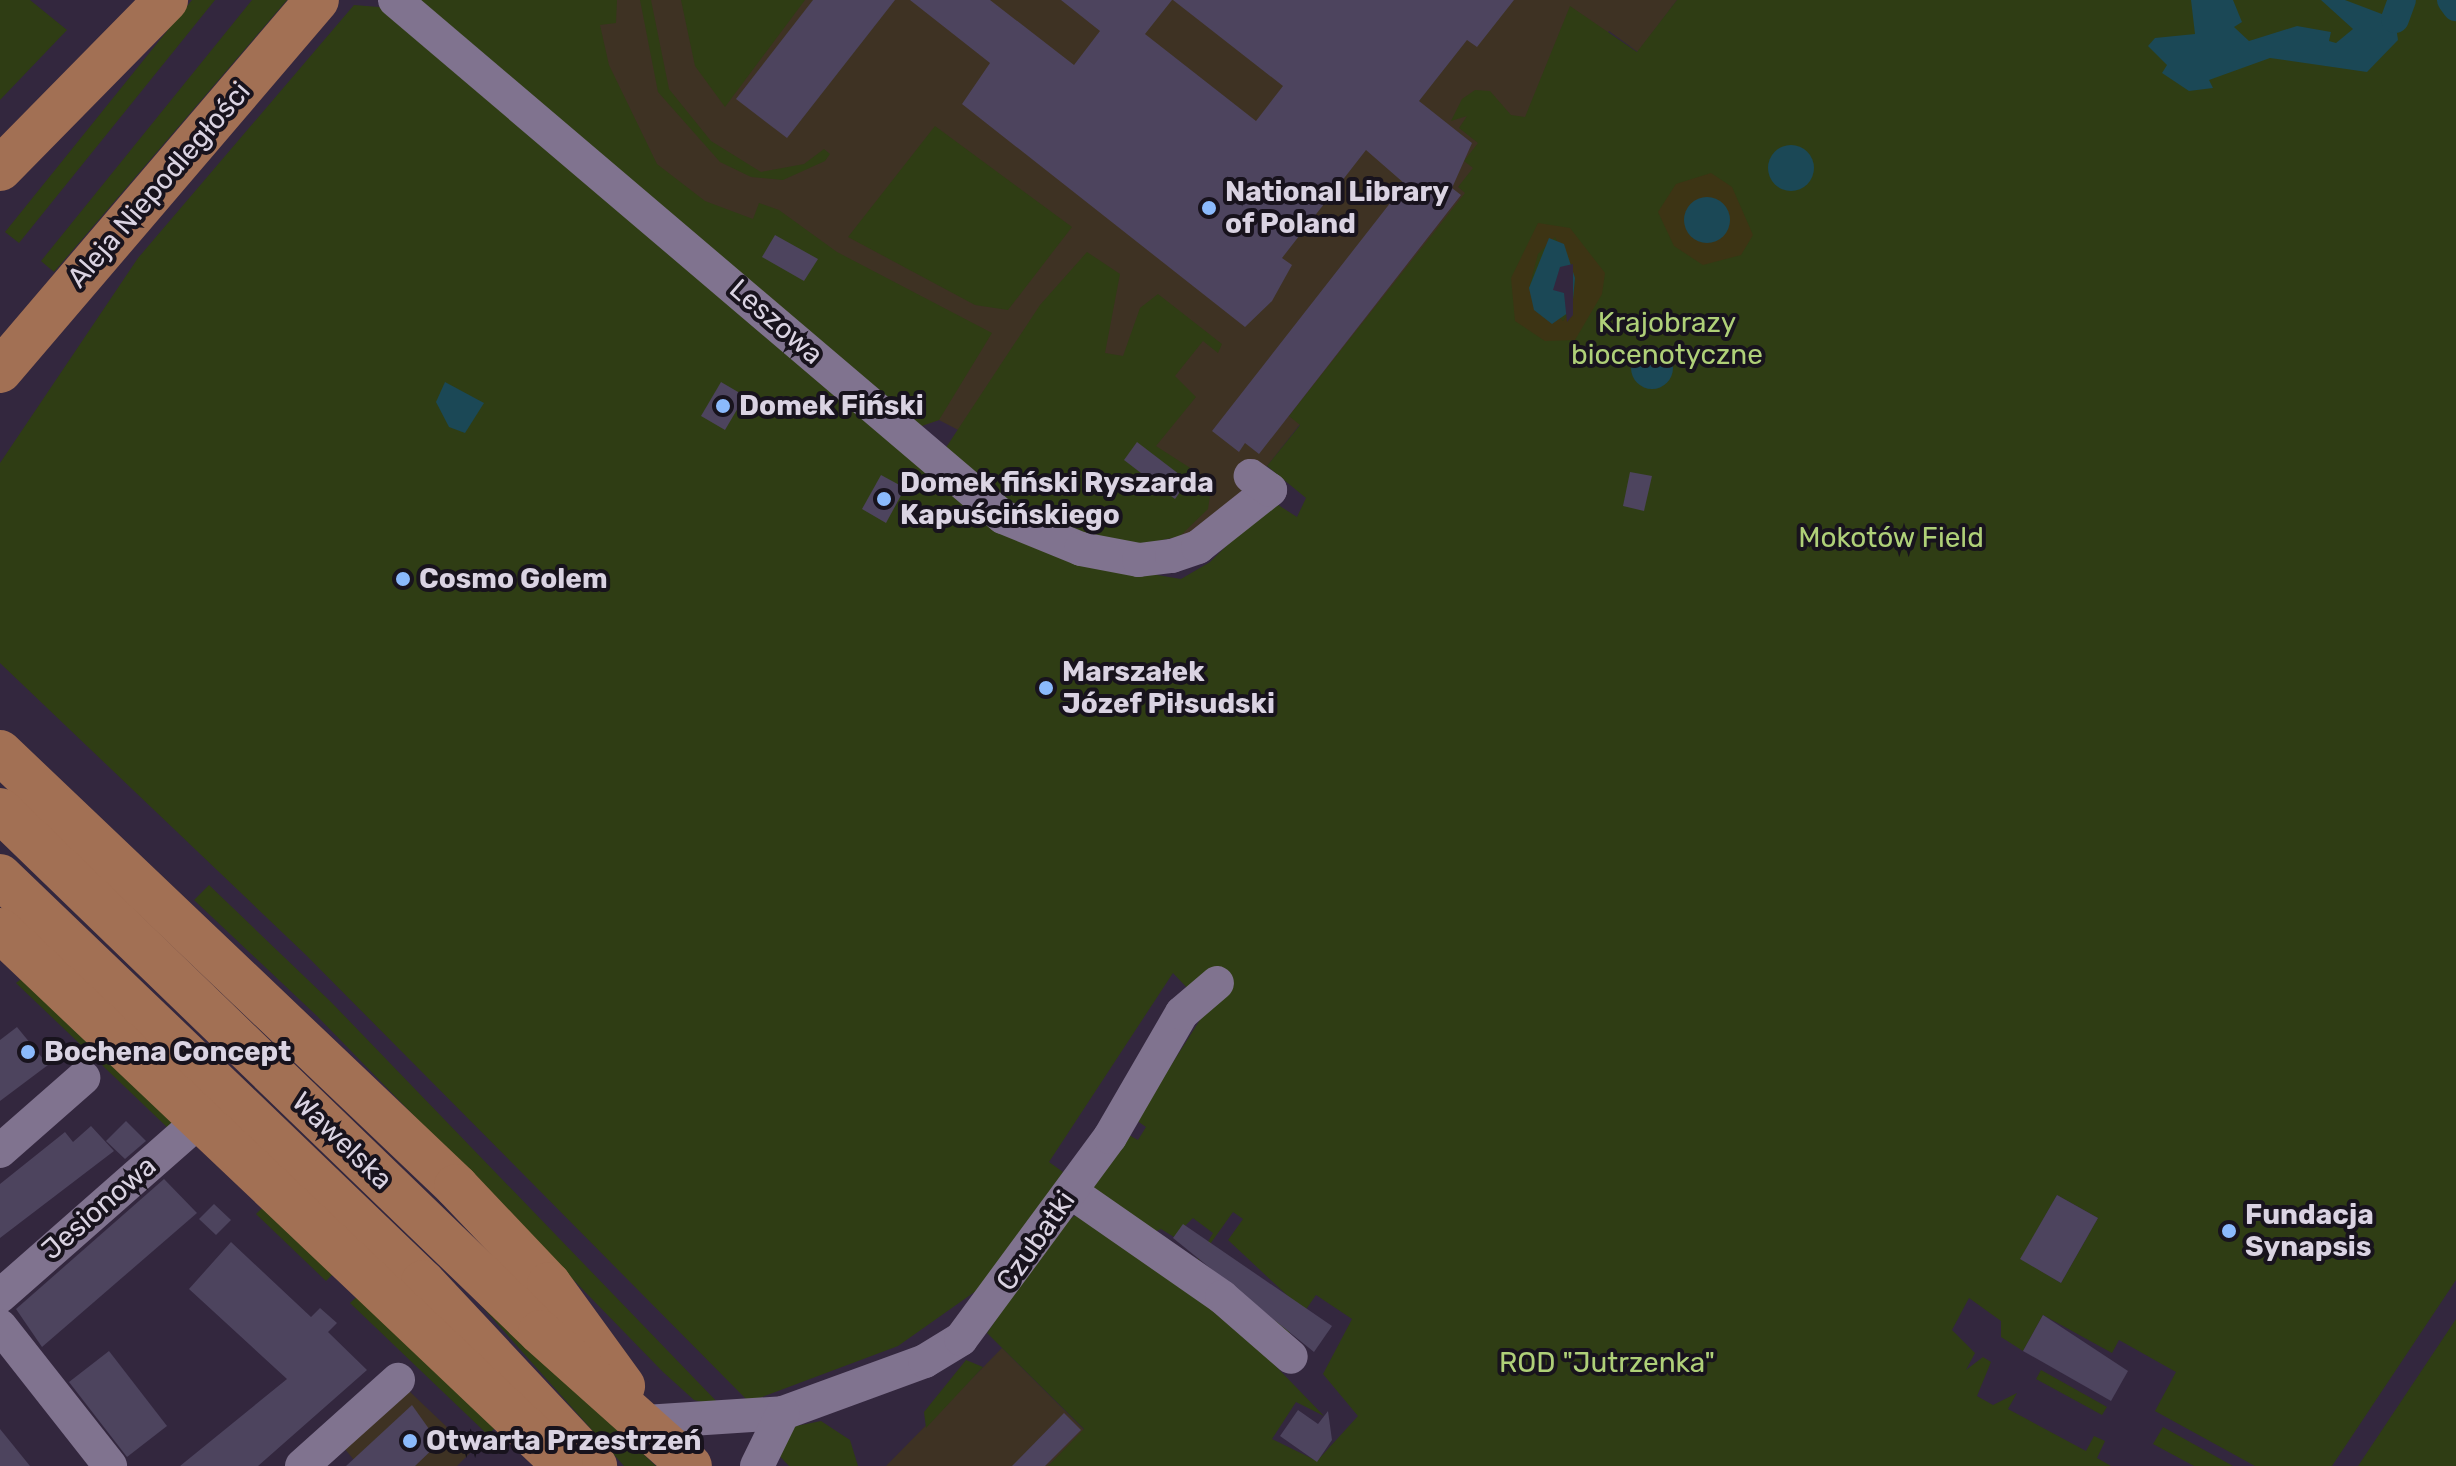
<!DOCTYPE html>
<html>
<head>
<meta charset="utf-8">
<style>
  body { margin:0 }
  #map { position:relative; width:2456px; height:1466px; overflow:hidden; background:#33273e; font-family:Rubik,sans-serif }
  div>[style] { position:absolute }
  .commercial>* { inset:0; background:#3e3223 }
  .green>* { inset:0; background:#2f3d14 }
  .sand>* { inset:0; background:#3d3414 }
  .water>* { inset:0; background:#1b4856 }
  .round { border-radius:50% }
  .pier>* { inset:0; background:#33273e }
  .canal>* { height:28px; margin:-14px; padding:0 14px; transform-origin:14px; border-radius:14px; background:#1b4856 }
  .building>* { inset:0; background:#4d445e }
  .minor>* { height:34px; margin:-17px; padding:0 17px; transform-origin:17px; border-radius:17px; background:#80738f }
  .major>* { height:44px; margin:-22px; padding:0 22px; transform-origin:22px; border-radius:22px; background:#a27054 }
  .dots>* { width:22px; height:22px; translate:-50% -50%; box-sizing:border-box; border:4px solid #18131d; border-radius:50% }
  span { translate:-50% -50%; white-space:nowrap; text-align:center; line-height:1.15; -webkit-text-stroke:8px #18131d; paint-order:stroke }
  .street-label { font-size:28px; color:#dad3e2 }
  .poi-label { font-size:28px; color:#dad3e2; font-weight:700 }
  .left { translate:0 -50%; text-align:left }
  .park-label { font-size:28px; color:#afd078 }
</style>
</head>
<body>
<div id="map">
  <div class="commercial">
    <i style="clip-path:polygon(428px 0,1677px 0,1638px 52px,1609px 31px,1267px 466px,1200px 531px,1167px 539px,939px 420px,922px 426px)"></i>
    <i style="clip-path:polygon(1002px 1348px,1084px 1430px,1048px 1466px,886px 1466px)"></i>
    <i style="clip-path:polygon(407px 1389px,472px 1451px,457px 1466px,359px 1466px,344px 1448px)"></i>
  </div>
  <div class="green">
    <i style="clip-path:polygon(0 0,30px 0,67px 30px,0 100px)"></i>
    <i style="clip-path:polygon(192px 0,215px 0,19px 243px,5px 232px)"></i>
    <i style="clip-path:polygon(252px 0,287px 0,54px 272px,41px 261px)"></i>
    <i style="clip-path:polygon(412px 0,617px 0,616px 23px,600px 25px,609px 65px,657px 164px,705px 201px,753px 219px,759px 203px,779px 210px,837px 252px,992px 333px,939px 420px,915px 428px)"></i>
    <i style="clip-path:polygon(640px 0,651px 0,669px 89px,711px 141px,761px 172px,804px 164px,824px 149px,830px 154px,825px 161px,783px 180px,751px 177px,720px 162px,658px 92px)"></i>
    <i style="clip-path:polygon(681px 0,805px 0,725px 107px,695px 66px)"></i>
    <i style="clip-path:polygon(evenodd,1677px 0,2456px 0,2456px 1280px,2332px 1466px,2255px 1466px,2155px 1411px,2176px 1372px,2119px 1340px,2112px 1353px,2043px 1315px,2023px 1351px,2001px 1337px,2001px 1321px,1969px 1298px,1952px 1330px,1975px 1353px,1966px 1370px,1983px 1357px,1991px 1362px,1977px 1396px,1993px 1405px,2017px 1393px,2008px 1409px,2086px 1451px,2094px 1436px,2105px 1441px,2097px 1458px,2111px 1466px,1048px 1466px,1084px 1429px,987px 1333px,1059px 1227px,1080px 1212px,1228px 1317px,1324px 1416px,1296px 1402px,1272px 1439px,1317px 1461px,1358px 1416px,1323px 1374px,1352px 1319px,1316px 1295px,1289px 1334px,1273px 1324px,1290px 1298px,1228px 1240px,1243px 1219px,1233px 1212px,1193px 1268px,1213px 1233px,1193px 1218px,1174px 1237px,1161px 1229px,1144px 1237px,1084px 1197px,1127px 1134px,1138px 1140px,1146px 1127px,1136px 1120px,1207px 1009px,1173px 973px,1049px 1162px,1063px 1172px,983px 1286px,898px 1346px,749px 1402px,306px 955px,0 663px,0 463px,138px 258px,354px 5px,379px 7px,437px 46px,1061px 559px,1181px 579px,1210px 562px,1272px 501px,1297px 517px,1306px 498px,1267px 466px,1300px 425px,1289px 416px,1465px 193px,1458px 187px,1473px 168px,1464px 161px,1478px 143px,1459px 128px,1467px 116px,1451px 121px,1462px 99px,1475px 90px,1490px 91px,1511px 115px,1525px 117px,1570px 6px,1637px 52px,1677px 0,2057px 1195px,2098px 1218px,2061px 1283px,2021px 1259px,2057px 1195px)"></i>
    <i style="clip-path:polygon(935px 126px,1072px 227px,1008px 310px,975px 305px,848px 237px)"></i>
    <i style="clip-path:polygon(1087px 252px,1120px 274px,1105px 353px,1123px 356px,1140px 308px,1158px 294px,1222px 344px,1218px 353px,1203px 341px,1175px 376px,1196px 397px,1156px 446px,1212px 482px,1208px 509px,1180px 536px,1145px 544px,1070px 534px,998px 502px,945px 449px,1040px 305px)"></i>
    <i style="clip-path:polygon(209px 885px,331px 1002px,722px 1407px,694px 1400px,663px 1372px,317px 1016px,194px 900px)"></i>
    <i style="clip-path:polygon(24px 977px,182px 1125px,169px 1129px,16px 983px)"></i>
    <i style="clip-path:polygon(266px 1204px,336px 1271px,326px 1281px,256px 1214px)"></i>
    <i style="clip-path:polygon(453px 1274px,656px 1466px,624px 1466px)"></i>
    <i style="clip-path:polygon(360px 1294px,498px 1425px,488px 1435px,350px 1303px)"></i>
    <i style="clip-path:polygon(2456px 1319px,2456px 1466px,2358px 1466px)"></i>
    <i style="clip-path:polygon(966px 1360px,983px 1367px,926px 1428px,924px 1412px)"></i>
    <i style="clip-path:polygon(2041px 1370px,2107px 1407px,2102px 1415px,2036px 1379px)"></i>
    <i style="clip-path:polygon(821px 1421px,850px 1440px,858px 1466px,789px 1466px,771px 1447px,791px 1427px)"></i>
    <i style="clip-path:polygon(2163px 1427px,2233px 1466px,2194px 1466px,2153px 1444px)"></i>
  </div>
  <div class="sand">
    <i style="clip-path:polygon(1711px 173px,1732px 187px,1753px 235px,1741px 255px,1703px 265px,1674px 246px,1658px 212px,1676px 184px)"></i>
    <i style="clip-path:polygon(evenodd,1538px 223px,1570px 228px,1605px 273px,1602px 294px,1575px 340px,1545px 341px,1515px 321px,1511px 278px,1538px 223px,1555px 237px,1575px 278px,1572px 310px,1563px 321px,1529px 288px,1538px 254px,1555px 237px)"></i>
  </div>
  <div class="water">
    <i style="clip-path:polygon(2191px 0,2233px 0,2242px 22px,2234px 27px,2249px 41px,2297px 26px,2331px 32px,2329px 41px,2336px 43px,2353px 29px,2321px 0,2345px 0,2395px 19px,2398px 40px,2367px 72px,2270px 58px,2209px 80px,2213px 88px,2189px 91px,2162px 73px,2167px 65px,2148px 46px,2155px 38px,2195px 34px)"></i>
    <i class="round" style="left:1768px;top:145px;width:46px;height:46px"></i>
    <i class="round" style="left:1684px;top:197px;width:46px;height:46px"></i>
    <i style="clip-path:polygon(1549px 238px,1564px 244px,1575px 278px,1572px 310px,1552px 324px,1534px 310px,1529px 288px)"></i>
    <i class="round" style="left:1631px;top:347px;width:42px;height:42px"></i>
    <i style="clip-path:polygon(445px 382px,484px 403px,465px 433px,449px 427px,436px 402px)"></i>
  </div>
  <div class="pier">
    <i style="clip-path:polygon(1573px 264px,1573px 315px,1567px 322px,1564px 293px,1553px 290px,1560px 267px)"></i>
  </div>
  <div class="canal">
    <i style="left:2451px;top:0;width:9px;rotate:54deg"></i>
    <i style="left:2395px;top:19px;width:20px;rotate:-70deg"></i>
  </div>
  <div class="building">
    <i style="clip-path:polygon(813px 0,895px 0,787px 138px,736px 99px)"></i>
    <i style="clip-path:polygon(910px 0,990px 0,1074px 65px,1100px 31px,1061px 0,1172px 0,1145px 34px,1256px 121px,1283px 86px,1173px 0,1514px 0,1477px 47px,1467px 40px,1419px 101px,1472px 143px,1452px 188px,1461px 195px,1259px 454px,1245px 443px,1239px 452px,1212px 431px,1405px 184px,1366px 150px,1282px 258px,1292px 265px,1272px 301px,1245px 327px,962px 104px,990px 63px)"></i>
    <i style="clip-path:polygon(775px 235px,818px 259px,804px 281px,762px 257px)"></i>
    <i style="clip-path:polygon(721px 382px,745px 396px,725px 430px,701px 416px)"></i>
    <i style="clip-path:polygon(1137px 442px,1188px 481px,1175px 499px,1124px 460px)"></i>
    <i style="clip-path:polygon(1630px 472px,1652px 476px,1644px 511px,1623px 506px)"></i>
    <i style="clip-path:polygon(881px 475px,905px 488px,886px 523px,862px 509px)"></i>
    <i style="clip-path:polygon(17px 1027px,48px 1065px,0 1101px,0 1040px)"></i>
    <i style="clip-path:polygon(126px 1121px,146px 1141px,125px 1159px,106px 1141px)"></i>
    <i style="clip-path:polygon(91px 1126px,114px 1151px,0 1238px,0 1184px,65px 1132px,73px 1142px)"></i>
    <i style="clip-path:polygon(164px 1179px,197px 1213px,42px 1347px,16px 1309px)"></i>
    <i style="clip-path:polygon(2057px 1195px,2098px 1218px,2061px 1283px,2020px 1259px)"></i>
    <i style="clip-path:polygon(214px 1204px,231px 1220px,216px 1235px,199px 1219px)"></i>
    <i style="clip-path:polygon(1183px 1224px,1332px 1326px,1314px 1352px,1173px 1238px)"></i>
    <i style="clip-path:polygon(231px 1242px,311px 1317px,320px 1308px,337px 1323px,328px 1332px,367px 1370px,258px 1466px,180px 1466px,287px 1379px,189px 1289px)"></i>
    <i style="clip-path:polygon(2043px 1315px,2128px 1371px,2111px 1401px,2023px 1351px)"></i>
    <i style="clip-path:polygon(109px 1351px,167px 1426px,127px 1457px,69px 1382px)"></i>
    <i style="clip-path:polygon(412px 1405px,439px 1443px,415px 1466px,346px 1466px)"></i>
    <i style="clip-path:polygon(1298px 1410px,1318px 1424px,1328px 1411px,1332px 1440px,1317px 1462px,1280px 1436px)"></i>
    <i style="clip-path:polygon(1064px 1413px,1081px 1430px,1045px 1466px,1012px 1466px)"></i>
    <i style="clip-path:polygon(0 1429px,30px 1466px,0 1466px)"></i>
  </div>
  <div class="minor">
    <i style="left:395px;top:0;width:798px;rotate:40.38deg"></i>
    <i style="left:1003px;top:517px;width:84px;rotate:22.3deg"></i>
    <i style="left:1081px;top:549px;width:59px;rotate:10.7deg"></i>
    <i style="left:1139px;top:560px;width:33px;rotate:-7deg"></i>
    <i style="left:1172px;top:556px;width:28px;rotate:-19deg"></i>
    <i style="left:1198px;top:547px;width:92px;rotate:-38.4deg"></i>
    <i style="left:1270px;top:490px;width:24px;rotate:-144deg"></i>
    <i style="left:0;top:1151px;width:111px;rotate:-41.3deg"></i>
    <i style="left:1071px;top:1192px;width:184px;rotate:34.8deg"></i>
    <i style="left:1222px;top:1297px;width:91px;rotate:41deg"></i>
    <i style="left:0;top:1296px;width:265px;rotate:-41.3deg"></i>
    <i style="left:0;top:1326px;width:178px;rotate:51.8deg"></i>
    <i style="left:645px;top:1422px;width:138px;rotate:-3.7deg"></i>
    <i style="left:783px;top:1413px;width:151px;rotate:-20.1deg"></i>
    <i style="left:925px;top:1361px;width:42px;rotate:-31.4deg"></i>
    <i style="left:961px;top:1339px;width:251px;rotate:-53.6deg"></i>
    <i style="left:1110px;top:1137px;width:143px;rotate:-59.9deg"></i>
    <i style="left:1182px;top:1013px;width:46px;rotate:-40.6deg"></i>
    <i style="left:302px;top:1466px;width:129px;rotate:-41.9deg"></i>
    <i style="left:757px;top:1466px;width:59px;rotate:-63.9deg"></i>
  </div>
  <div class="major">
    <i style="left:0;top:169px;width:237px;rotate:-45.5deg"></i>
    <i style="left:0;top:371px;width:488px;rotate:-49.5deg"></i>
    <i style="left:0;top:752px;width:630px;rotate:43.58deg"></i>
    <i style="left:456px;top:1186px;width:135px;rotate:46.5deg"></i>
    <i style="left:549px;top:1284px;width:126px;rotate:54deg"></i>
    <i style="left:0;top:810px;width:751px;rotate:44.03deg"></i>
    <i style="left:540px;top:1332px;width:201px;rotate:41.8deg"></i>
    <i style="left:0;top:876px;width:586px;rotate:43.83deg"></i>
    <i style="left:423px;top:1282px;width:252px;rotate:46.9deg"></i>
    <i style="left:0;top:930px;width:773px;rotate:43.48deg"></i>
  </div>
  <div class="dots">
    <i style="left:1209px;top:208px;background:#8bbafc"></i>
    <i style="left:723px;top:406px;background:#8bbafc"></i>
    <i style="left:884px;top:499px;background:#8bbafc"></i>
    <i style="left:403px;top:579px;background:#8bbafc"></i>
    <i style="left:1046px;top:688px;background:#8bbafc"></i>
    <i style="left:28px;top:1052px;background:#8bbafc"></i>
    <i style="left:2229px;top:1231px;background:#8bbafc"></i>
    <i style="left:410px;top:1441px;background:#8bbafc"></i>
  </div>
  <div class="street-label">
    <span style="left:159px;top:185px;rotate:-49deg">Aleja Niepodległości</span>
    <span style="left:776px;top:322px;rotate:41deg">Leszowa</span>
    <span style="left:342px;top:1141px;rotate:44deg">Wawelska</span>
    <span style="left:99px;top:1208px;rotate:-41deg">Jesionowa</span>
    <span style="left:1036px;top:1241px;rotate:-55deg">Czubatki</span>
  </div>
  <div class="poi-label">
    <span class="left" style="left:1225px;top:208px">National Library<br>of Poland</span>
    <span class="left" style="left:739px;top:406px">Domek Fiński</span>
    <span class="left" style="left:900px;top:499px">Domek fiński Ryszarda<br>Kapuścińskiego</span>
    <span class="left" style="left:419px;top:579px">Cosmo Golem</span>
    <span class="left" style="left:1062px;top:688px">Marszałek<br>Józef Piłsudski</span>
    <span class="left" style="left:44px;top:1052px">Bochena Concept</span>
    <span class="left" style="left:2245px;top:1231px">Fundacja<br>Synapsis</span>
    <span class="left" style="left:426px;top:1441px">Otwarta Przestrzeń</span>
  </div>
  <div class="park-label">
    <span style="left:1667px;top:339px">Krajobrazy<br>biocenotyczne</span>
    <span style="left:1891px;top:538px">Mokotów Field</span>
    <span style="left:1607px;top:1363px">ROD "Jutrzenka"</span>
  </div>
</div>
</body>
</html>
